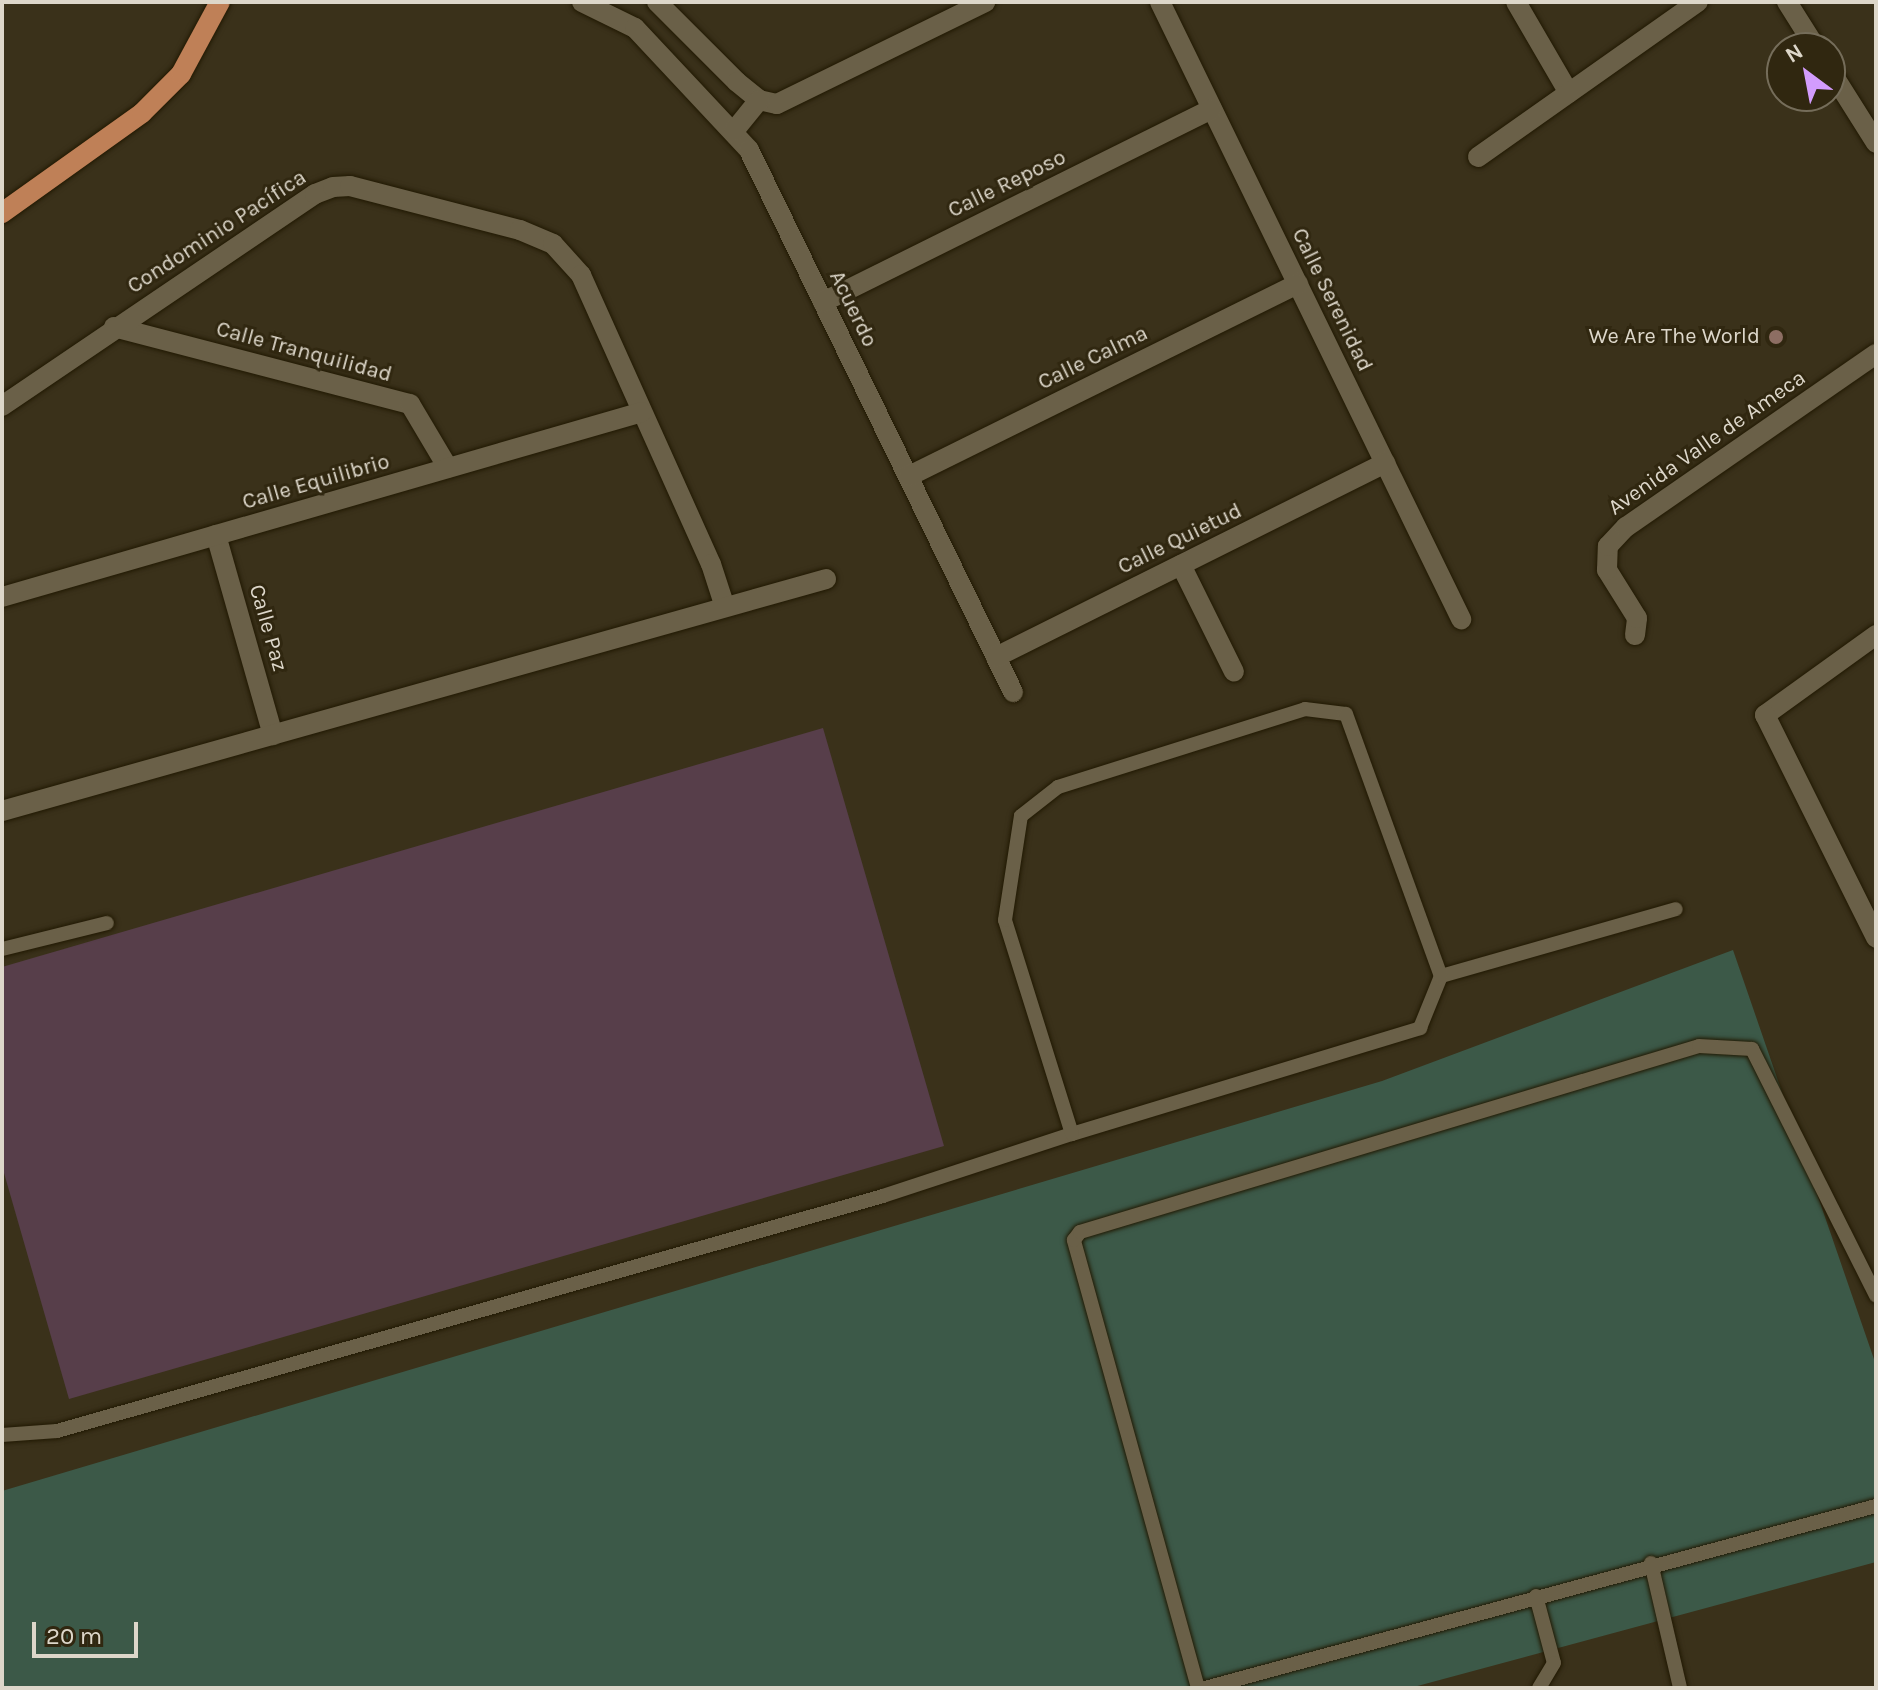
<!DOCTYPE html>
<html>
<head>
<meta charset="utf-8">
<style>
  body { margin:0 }
  #map { position:relative; width:1878px; height:1690px; overflow:hidden; background:#3a311a; font-family:Karla,sans-serif }
  div>[style] { position:absolute }
  .green>* { inset:0; background:#3c5948 }
  .building>* { inset:0; background:#573e4a }
  .roads { filter:drop-shadow(0 0 2px #211903) drop-shadow(0 0 2px #211903) }
  .lane>* { height:14px; margin:-7px; padding:0 7px; transform-origin:7px; border-radius:7px; background:#6a6048 }
  .street>* { height:20px; margin:-10px; padding:0 10px; transform-origin:10px; border-radius:10px; background:#6a6048 }
  .primary>* { height:20px; margin:-10px; padding:0 10px; transform-origin:10px; border-radius:10px; background:#bf8057 }
  .dots>* { width:22px; height:22px; translate:-50% -50%; box-sizing:border-box; border:4px solid #302710; border-radius:50% }
  span { translate:-50% -50%; white-space:nowrap; text-align:center; line-height:1.15; -webkit-text-stroke:6px #302710; paint-order:stroke }
  .street-label { font-size:22px; color:#ddd7ca }
  .poi-label { font-size:22px; color:#ddd7ca }
  .right { translate:-100% -50%; text-align:right }
  .frame { position:absolute; inset:0; border:4px solid #ddd7ca; pointer-events:none }
  .north { position:absolute; left:1766px; top:32px; width:80px; height:80px; box-sizing:border-box; background:#302710; border:2px solid #756d5a; border-radius:50%; rotate:328deg; font-size:22px; font-weight:700; line-height:32px; text-align:center; color:#ddd7ca }
  .north::after { content:''; display:block; margin:auto; width:28px; height:36px; background:#d39cfd; clip-path:polygon(50% 0,100% 100%,50% 72%,0 100%) }
  .scale { position:absolute; left:32px; top:1622px; width:106px; height:36px; box-sizing:border-box; border:4px solid #ddd7ca; border-top:0; padding-left:10px; font-size:24px; line-height:28px; white-space:nowrap; color:#ddd7ca; -webkit-text-stroke:6px #302710; paint-order:stroke }
</style>
</head>
<body>
<div id="map">
  <div class="green">
    <i style="clip-path:polygon(1733px 950px,1876px 1365px,1876px 1562px,1410px 1688px,2px 1688px,2px 1491px,1382px 1081px)"></i>
  </div>
  <div class="building">
    <i style="clip-path:polygon(823px 728px,944px 1146px,69px 1399px,2px 1166px,2px 967px)"></i>
  </div>
  <div class="roads">
    <div class="lane">
      <i style="left:2px;top:949px;width:108px;rotate:-13.9deg"></i>
      <i style="left:1072px;top:1134px;width:364px;rotate:-16.9deg"></i>
      <i style="left:1420px;top:1028px;width:56px;rotate:-68deg"></i>
      <i style="left:1441px;top:976px;width:244px;rotate:-15.9deg"></i>
      <i style="left:2px;top:1435px;width:55px;rotate:-4.2deg"></i>
      <i style="left:57px;top:1431px;width:859px;rotate:-15.88deg"></i>
      <i style="left:883px;top:1196px;width:199px;rotate:-18.2deg"></i>
      <i style="left:1072px;top:1134px;width:224px;rotate:-107.4deg"></i>
      <i style="left:1005px;top:920px;width:105px;rotate:-81.3deg"></i>
      <i style="left:1021px;top:816px;width:47px;rotate:-38.1deg"></i>
      <i style="left:1058px;top:787px;width:259px;rotate:-17.5deg"></i>
      <i style="left:1305px;top:709px;width:41px;rotate:7deg"></i>
      <i style="left:1346px;top:714px;width:279px;rotate:70.1deg"></i>
      <i style="left:1651px;top:1563px;width:128px;rotate:76.9deg"></i>
      <i style="left:1536px;top:1596px;width:69px;rotate:75deg"></i>
      <i style="left:1554px;top:1663px;width:29px;rotate:121deg"></i>
      <i style="left:1198px;top:1688px;width:465px;rotate:-105.5deg"></i>
      <i style="left:1074px;top:1240px;width:10px;rotate:-53deg"></i>
      <i style="left:1080px;top:1232px;width:646px;rotate:-16.72deg"></i>
      <i style="left:1699px;top:1046px;width:53px;rotate:3.2deg"></i>
      <i style="left:1752px;top:1049px;width:276px;rotate:63.3deg"></i>
      <i style="left:1205px;top:1688px;width:695px;rotate:-15.18deg"></i>
    </div>
    <div class="street">
      <i style="left:582px;top:2px;width:59px;rotate:26.1deg"></i>
      <i style="left:635px;top:28px;width:167px;rotate:46.9deg"></i>
      <i style="left:749px;top:150px;width:603px;rotate:64.03deg"></i>
      <i style="left:657px;top:2px;width:113px;rotate:45deg"></i>
      <i style="left:737px;top:82px;width:28px;rotate:39deg"></i>
      <i style="left:759px;top:100px;width:18px;rotate:13deg"></i>
      <i style="left:777px;top:104px;width:232px;rotate:-26.1deg"></i>
      <i style="left:1160px;top:2px;width:687px;rotate:63.99deg"></i>
      <i style="left:1516px;top:2px;width:105px;rotate:59.8deg"></i>
      <i style="left:1787px;top:2px;width:54px;rotate:57.8deg"></i>
      <i style="left:1830px;top:70px;width:86px;rotate:57.8deg"></i>
      <i style="left:734px;top:131px;width:40px;rotate:-51deg"></i>
      <i style="left:1478px;top:157px;width:269px;rotate:-35.2deg"></i>
      <i style="left:823px;top:302px;width:434px;rotate:-26.4deg"></i>
      <i style="left:114px;top:327px;width:306px;rotate:14.6deg"></i>
      <i style="left:410px;top:404px;width:74px;rotate:59.3deg"></i>
      <i style="left:2px;top:406px;width:378px;rotate:-34.1deg"></i>
      <i style="left:315px;top:194px;width:19px;rotate:-21deg"></i>
      <i style="left:333px;top:187px;width:17px;rotate:-3deg"></i>
      <i style="left:350px;top:186px;width:176px;rotate:14.5deg"></i>
      <i style="left:520px;top:230px;width:36px;rotate:23deg"></i>
      <i style="left:553px;top:244px;width:42px;rotate:47.9deg"></i>
      <i style="left:581px;top:275px;width:317px;rotate:65.8deg"></i>
      <i style="left:711px;top:564px;width:45px;rotate:72deg"></i>
      <i style="left:909px;top:476px;width:434px;rotate:-26.3deg"></i>
      <i style="left:216px;top:535px;width:208px;rotate:74.1deg"></i>
      <i style="left:1181px;top:565px;width:119px;rotate:63.6deg"></i>
      <i style="left:2px;top:597px;width:666px;rotate:-16.12deg"></i>
      <i style="left:1635px;top:635px;width:17px;rotate:-83deg"></i>
      <i style="left:1637px;top:618px;width:57px;rotate:-122deg"></i>
      <i style="left:1607px;top:570px;width:24px;rotate:-88deg"></i>
      <i style="left:1608px;top:546px;width:26px;rotate:-47deg"></i>
      <i style="left:1626px;top:527px;width:304px;rotate:-34.7deg"></i>
      <i style="left:1876px;top:635px;width:137px;rotate:144.2deg"></i>
      <i style="left:1765px;top:715px;width:249px;rotate:63.5deg"></i>
      <i style="left:996px;top:657px;width:435px;rotate:-26.5deg"></i>
      <i style="left:2px;top:811px;width:856px;rotate:-15.72deg"></i>
    </div>
    <div class="primary">
      <i style="left:2px;top:213px;width:172px;rotate:-35.5deg"></i>
      <i style="left:142px;top:113px;width:55px;rotate:-45deg"></i>
      <i style="left:181px;top:74px;width:82px;rotate:-61.6deg"></i>
    </div>
  </div>
  <div class="dots">
    <i style="left:1776px;top:337px;background:#8d6e63"></i>
  </div>
  <div class="street-label">
    <span style="left:1007px;top:184px;rotate:-26deg">Calle Reposo</span>
    <span style="left:217px;top:232px;rotate:-33deg">Condominio Pacífica</span>
    <span style="left:1332px;top:300px;rotate:64deg">Calle Serenidad</span>
    <span style="left:853px;top:309px;rotate:64deg">Acuerdo</span>
    <span style="left:304px;top:352px;rotate:15deg">Calle Tranquilidad</span>
    <span style="left:1093px;top:358px;rotate:-26deg">Calle Calma</span>
    <span style="left:1707px;top:443px;rotate:-35deg">Avenida Valle de Ameca</span>
    <span style="left:316px;top:482px;rotate:-16deg">Calle Equilibrio</span>
    <span style="left:1180px;top:539px;rotate:-26deg">Calle Quietud</span>
    <span style="left:268px;top:628px;rotate:74deg">Calle Paz</span>
  </div>
  <div class="poi-label">
    <span class="right" style="left:1760px;top:337px">We Are The World</span>
  </div>
  <div class="frame"></div>
  <div class="north">N</div>
  <div class="scale">20 m</div>
</div>
</body>
</html>
